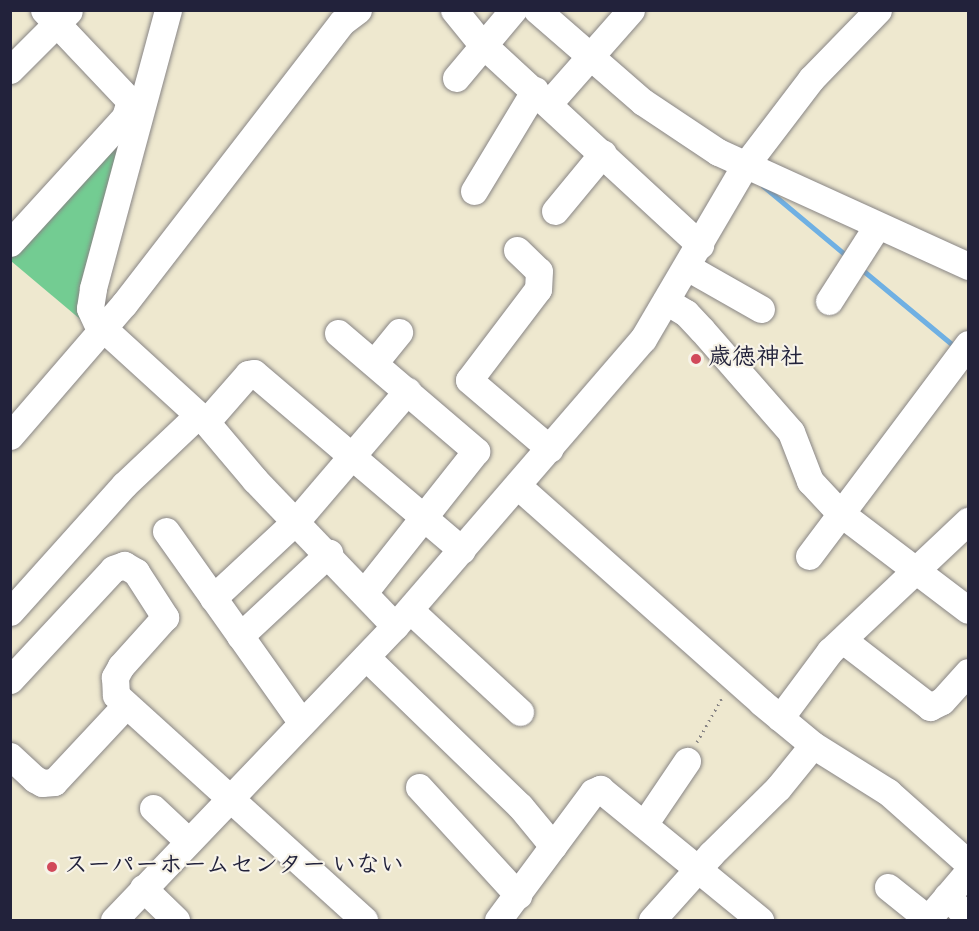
<!DOCTYPE html>
<html>
<head>
<meta charset="utf-8">
<style>
  body { margin:0 }
  #map { position:relative; width:979px; height:931px; overflow:hidden; background:#eee8cf; font-family:"Indie Flower","Klee One",sans-serif }
  div>[style] { position:absolute }
  .green>* { inset:0; background:#73cc92 }
  .stream>* { height:5px; margin:-2.5px; padding:0 2.5px; transform-origin:2.5px; border-radius:2.5px; background:#6fb0e3 }
  .path>* { height:3px; margin-top:-1.5px; transform-origin:0; background:repeating-linear-gradient(90deg,#888585 0 1.5px,transparent 0 6px) }
  .roads { filter:drop-shadow(0 0 2px #888585) drop-shadow(0 0 2px #888585) }
  .minor>* { height:27px; margin:-13.5px; padding:0 13.5px; transform-origin:13.5px; border-radius:13.5px; background:#fff }
  .dots>* { width:16px; height:16px; translate:-50% -50%; box-sizing:border-box; border:3px solid #f7f3e8; border-radius:50% }
  span { translate:-50% -50%; white-space:nowrap; text-align:center; line-height:1.15; -webkit-text-stroke:4.5px #f7f3e8; paint-order:stroke }
  .poi-label { font-size:24px; color:#22223b; font-weight:700 }
  .left { translate:0 -50%; text-align:left }
  .frame { position:absolute; inset:0; border:12px solid #22223b; pointer-events:none }
</style>
</head>
<body>
<div id="map">
  <div class="green">
    <i style="clip-path:polygon(135px 118px,93px 330px,11px 261px,10px 253px)"></i>
  </div>
  <div class="stream">
    <i style="left:763px;top:186px;width:112px;rotate:39.9deg"></i>
    <i style="left:860px;top:268px;width:124px;rotate:39.7deg"></i>
  </div>
  <div class="path">
    <i style="left:697px;top:742px;width:53px;rotate:-60.5deg"></i>
  </div>
  <div class="roads">
    <div class="minor">
      <i style="left:454px;top:10px;width:40px;rotate:51deg"></i>
      <i style="left:479px;top:41px;width:301px;rotate:42.7deg"></i>
      <i style="left:537px;top:10px;width:140px;rotate:41deg"></i>
      <i style="left:643px;top:102px;width:90px;rotate:33.7deg"></i>
      <i style="left:718px;top:152px;width:275px;rotate:24.5deg"></i>
      <i style="left:10px;top:70px;width:83px;rotate:-45deg"></i>
      <i style="left:456px;top:78px;width:89px;rotate:-50deg"></i>
      <i style="left:549px;top:103px;width:124px;rotate:-48.6deg"></i>
      <i style="left:474px;top:191px;width:118px;rotate:-58.9deg"></i>
      <i style="left:555px;top:211px;width:75px;rotate:-50.4deg"></i>
      <i style="left:10px;top:243px;width:171px;rotate:-47.6deg"></i>
      <i style="left:125px;top:117px;width:17px;rotate:-73deg"></i>
      <i style="left:130px;top:101px;width:125px;rotate:-133.4deg"></i>
      <i style="left:517px;top:250px;width:30px;rotate:44deg"></i>
      <i style="left:539px;top:271px;width:18px;rotate:93deg"></i>
      <i style="left:538px;top:289px;width:114px;rotate:127.2deg"></i>
      <i style="left:469px;top:380px;width:106px;rotate:40.4deg"></i>
      <i style="left:687px;top:267px;width:85px;rotate:29.6deg"></i>
      <i style="left:666px;top:301px;width:23px;rotate:31deg"></i>
      <i style="left:686px;top:313px;width:23px;rotate:47deg"></i>
      <i style="left:702px;top:330px;width:135px;rotate:48.9deg"></i>
      <i style="left:791px;top:432px;width:53px;rotate:68.8deg"></i>
      <i style="left:810px;top:481px;width:42px;rotate:46.9deg"></i>
      <i style="left:839px;top:512px;width:162px;rotate:37.2deg"></i>
      <i style="left:829px;top:301px;width:89px;rotate:-57.4deg"></i>
      <i style="left:104px;top:329px;width:138px;rotate:42.4deg"></i>
      <i style="left:206px;top:422px;width:76px;rotate:49.8deg"></i>
      <i style="left:255px;top:480px;width:202px;rotate:46.2deg"></i>
      <i style="left:101px;top:332px;width:26px;rotate:-115deg"></i>
      <i style="left:90px;top:308px;width:20px;rotate:-81deg"></i>
      <i style="left:93px;top:288px;width:288px;rotate:-74.9deg"></i>
      <i style="left:338px;top:333px;width:182px;rotate:40.5deg"></i>
      <i style="left:476px;top:451px;width:179px;rotate:128.4deg"></i>
      <i style="left:374px;top:363px;width:40px;rotate:-51deg"></i>
      <i style="left:206px;top:422px;width:64px;rotate:-48.8deg"></i>
      <i style="left:248px;top:374px;width:6px;rotate:-9deg"></i>
      <i style="left:254px;top:373px;width:273px;rotate:40.4deg"></i>
      <i style="left:10px;top:436px;width:174px;rotate:-49.2deg"></i>
      <i style="left:124px;top:304px;width:356px;rotate:-52.3deg"></i>
      <i style="left:342px;top:22px;width:20px;rotate:-37deg"></i>
      <i style="left:518px;top:486px;width:325px;rotate:41.6deg"></i>
      <i style="left:761px;top:702px;width:67px;rotate:39.6deg"></i>
      <i style="left:813px;top:745px;width:89px;rotate:32.1deg"></i>
      <i style="left:888px;top:792px;width:107px;rotate:41.6deg"></i>
      <i style="left:166px;top:531px;width:235px;rotate:54.7deg"></i>
      <i style="left:809px;top:556px;width:265px;rotate:-53.1deg"></i>
      <i style="left:213px;top:598px;width:115px;rotate:-42.9deg"></i>
      <i style="left:297px;top:520px;width:170px;rotate:-49.5deg"></i>
      <i style="left:410px;top:610px;width:150px;rotate:42.8deg"></i>
      <i style="left:10px;top:612px;width:171px;rotate:-48.1deg"></i>
      <i style="left:124px;top:485px;width:100px;rotate:-43.4deg"></i>
      <i style="left:240px;top:636px;width:122px;rotate:-43deg"></i>
      <i style="left:843px;top:640px;width:110px;rotate:37.6deg"></i>
      <i style="left:930px;top:707px;width:13px;rotate:-27deg"></i>
      <i style="left:942px;top:701px;width:39px;rotate:-48deg"></i>
      <i style="left:366px;top:657px;width:214px;rotate:44.1deg"></i>
      <i style="left:520px;top:806px;width:52px;rotate:50.5deg"></i>
      <i style="left:10px;top:680px;width:151px;rotate:-47.1deg"></i>
      <i style="left:113px;top:569px;width:12px;rotate:-20deg"></i>
      <i style="left:124px;top:565px;width:14px;rotate:30deg"></i>
      <i style="left:136px;top:572px;width:54px;rotate:57.2deg"></i>
      <i style="left:165px;top:617px;width:66px;rotate:131.9deg"></i>
      <i style="left:121px;top:666px;width:13px;rotate:119deg"></i>
      <i style="left:115px;top:677px;width:18px;rotate:87deg"></i>
      <i style="left:116px;top:695px;width:335px;rotate:42.2deg"></i>
      <i style="left:780px;top:718px;width:84px;rotate:-53.3deg"></i>
      <i style="left:830px;top:651px;width:190px;rotate:-43.3deg"></i>
      <i style="left:10px;top:756px;width:34px;rotate:43deg"></i>
      <i style="left:35px;top:779px;width:8px;rotate:30deg"></i>
      <i style="left:42px;top:783px;width:12px;rotate:-5deg"></i>
      <i style="left:54px;top:782px;width:105px;rotate:-46.9deg"></i>
      <i style="left:419px;top:787px;width:147px;rotate:47.5deg"></i>
      <i style="left:153px;top:808px;width:48px;rotate:43.3deg"></i>
      <i style="left:645px;top:823px;width:75px;rotate:-55.9deg"></i>
      <i style="left:888px;top:887px;width:51px;rotate:38.7deg"></i>
      <i style="left:143px;top:888px;width:46px;rotate:44.1deg"></i>
      <i style="left:947px;top:896px;width:30px;rotate:46deg"></i>
      <i style="left:114px;top:920px;width:407px;rotate:-46.3deg"></i>
      <i style="left:395px;top:626px;width:379px;rotate:-49.2deg"></i>
      <i style="left:643px;top:339px;width:199px;rotate:-59.6deg"></i>
      <i style="left:744px;top:167px;width:111px;rotate:-52.7deg"></i>
      <i style="left:811px;top:79px;width:96px;rotate:-45.8deg"></i>
      <i style="left:498px;top:920px;width:159px;rotate:-53.4deg"></i>
      <i style="left:593px;top:792px;width:8px;rotate:-23deg"></i>
      <i style="left:600px;top:789px;width:207px;rotate:39.3deg"></i>
      <i style="left:652px;top:920px;width:89px;rotate:-48.2deg"></i>
      <i style="left:711px;top:854px;width:94px;rotate:-44.6deg"></i>
      <i style="left:778px;top:788px;width:55px;rotate:-50.9deg"></i>
      <i style="left:927px;top:920px;width:63px;rotate:-49.5deg"></i>
    </div>
  </div>
  <div class="dots">
    <i style="left:696px;top:359px;background:#d1495b"></i>
    <i style="left:52px;top:867px;background:#d1495b"></i>
  </div>
  <div class="poi-label">
    <span class="left" style="left:708px;top:359px">歳徳神社</span>
    <span class="left" style="left:64px;top:867px">スーパーホームセンター いない</span>
  </div>
  <div class="frame"></div>
</div>
</body>
</html>
